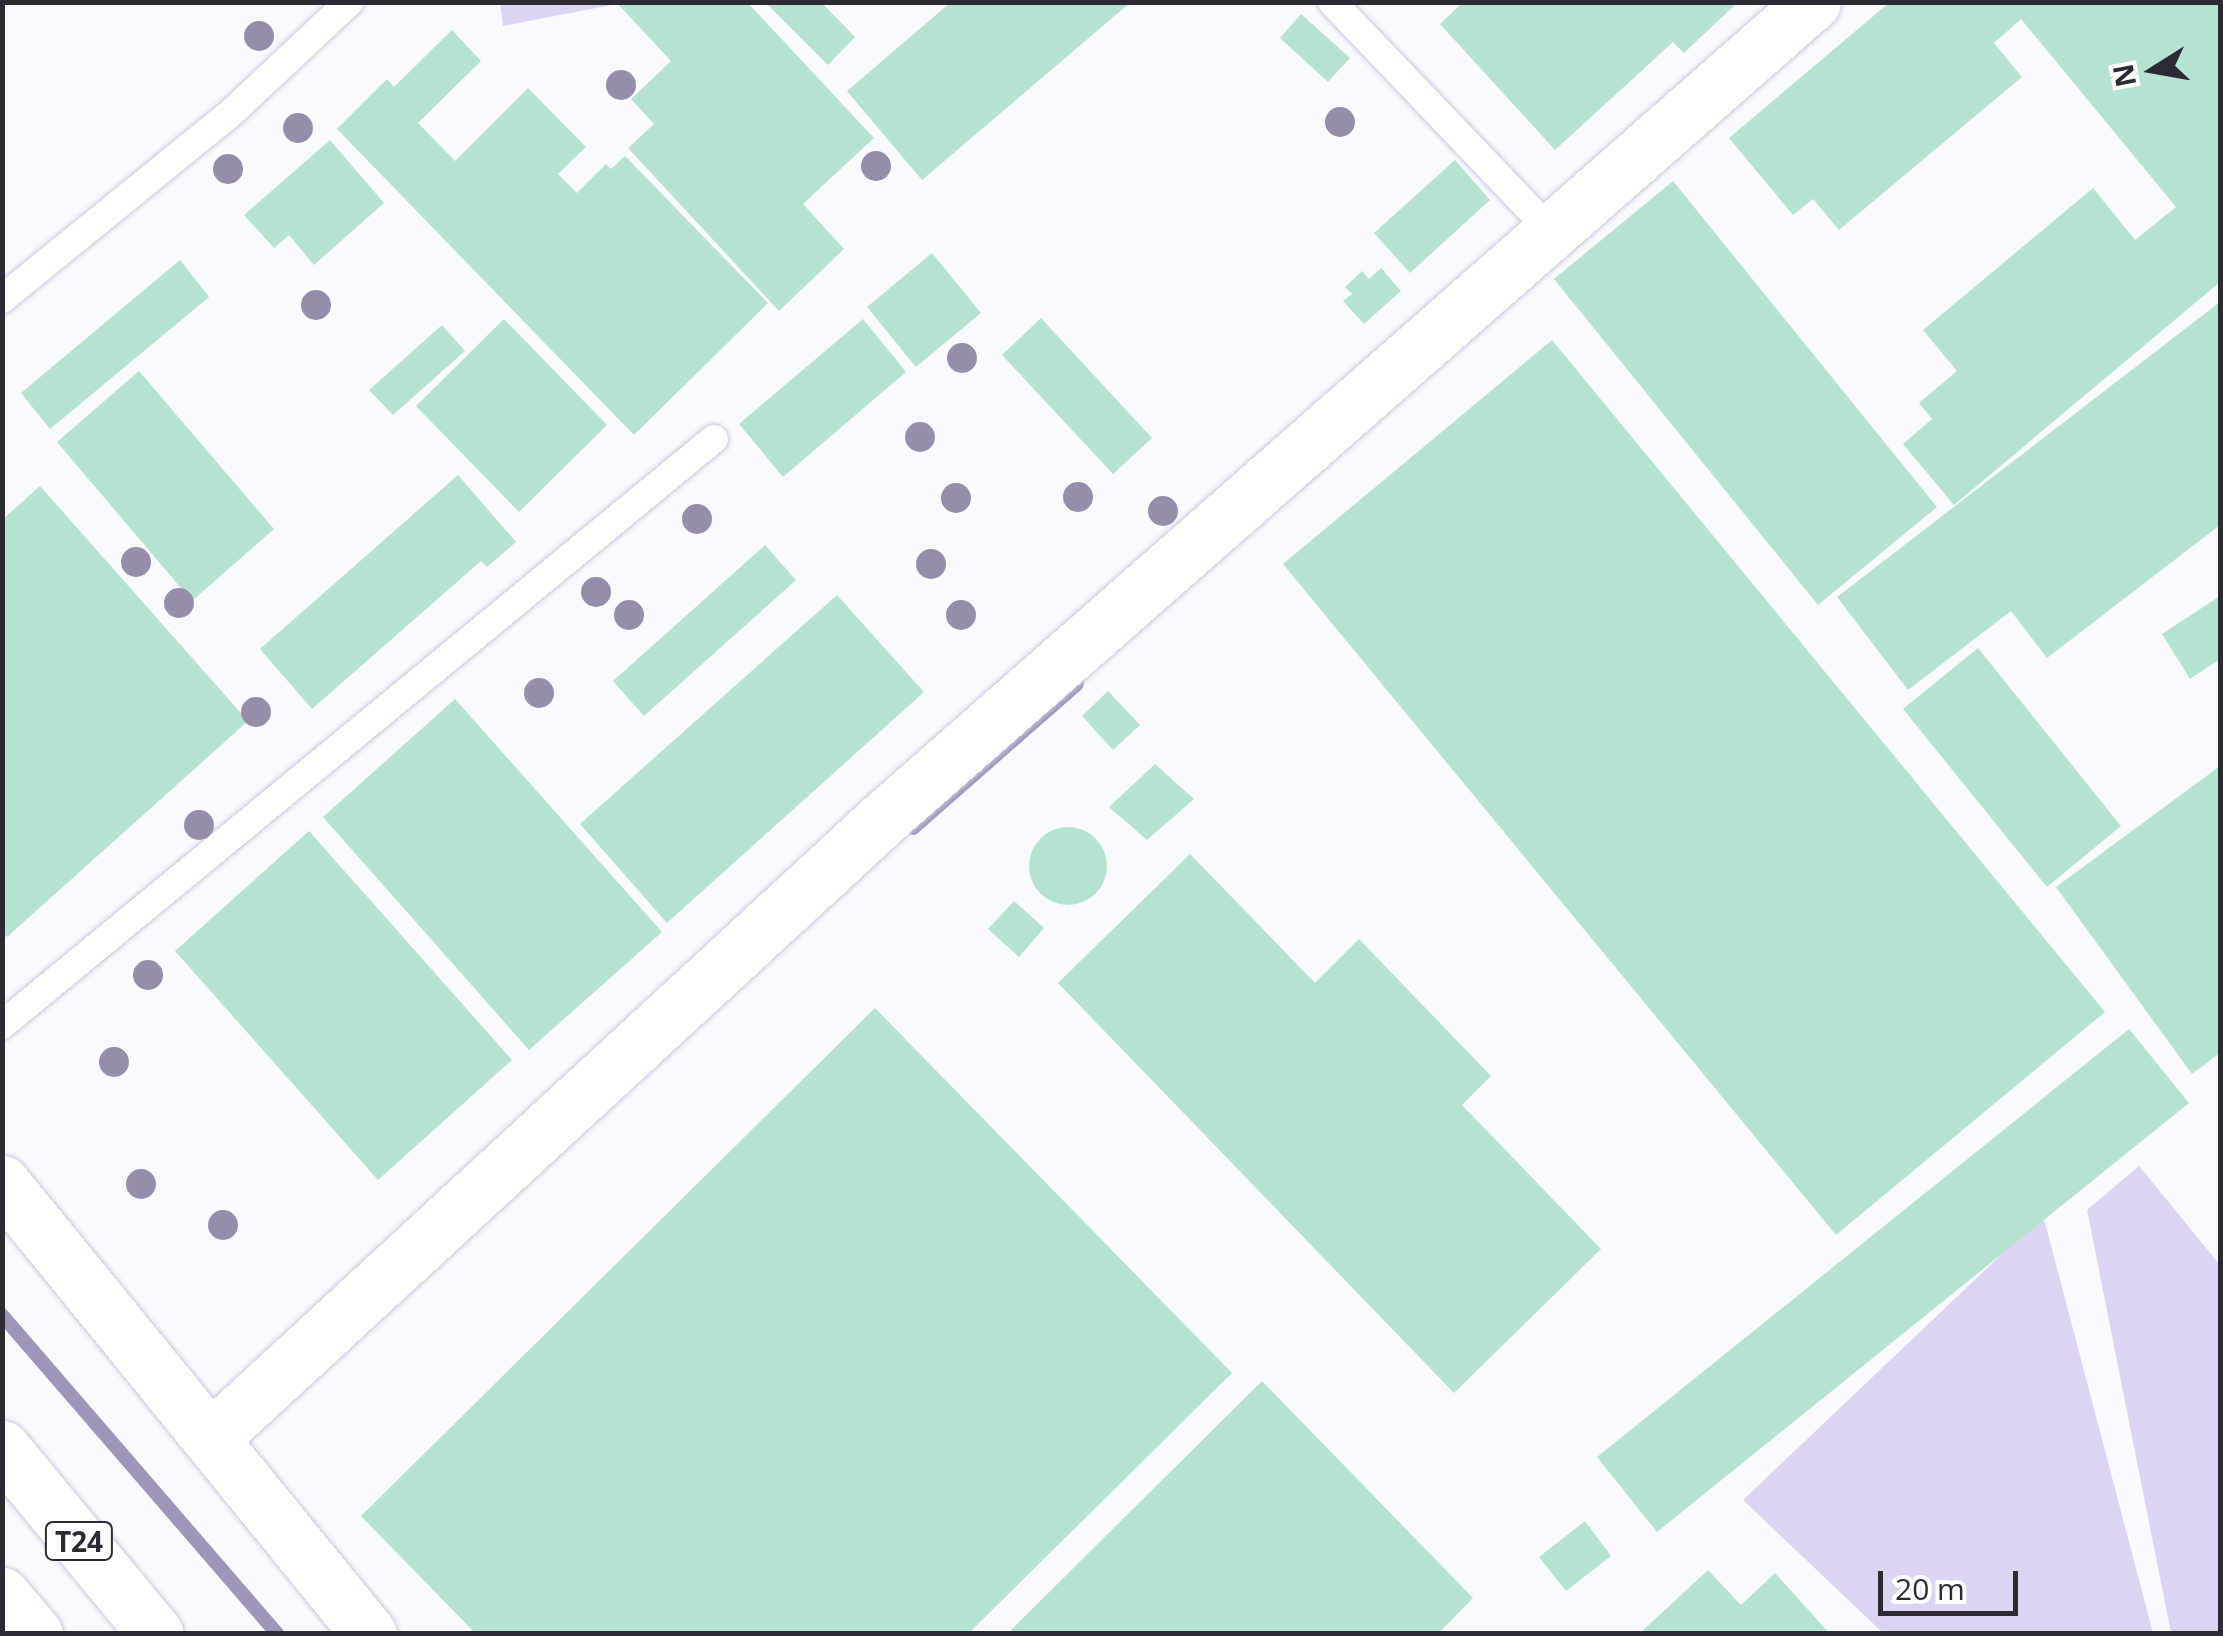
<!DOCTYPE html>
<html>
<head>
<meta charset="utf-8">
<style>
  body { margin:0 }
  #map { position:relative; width:2223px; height:1636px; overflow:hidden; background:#faf9fe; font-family:"Open Sans",sans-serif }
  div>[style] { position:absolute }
  .green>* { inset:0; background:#dcd4f2 }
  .stream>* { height:14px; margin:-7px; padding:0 7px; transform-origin:7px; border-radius:7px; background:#9f95b9 }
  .building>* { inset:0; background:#b5e3d0 }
  .round { border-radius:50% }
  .roads { filter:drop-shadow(0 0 2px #cdc6df) drop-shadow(0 0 2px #cdc6df) }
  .service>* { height:28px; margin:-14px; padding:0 14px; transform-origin:14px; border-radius:14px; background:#fff }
  .minor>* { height:55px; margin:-27.5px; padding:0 27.5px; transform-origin:27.5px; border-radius:27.5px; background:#fff }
  .trunk>* { height:55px; margin:-27.5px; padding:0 27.5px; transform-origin:27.5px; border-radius:27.5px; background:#fff }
  .trees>* { width:30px; height:30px; margin:-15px; border-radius:50%; background:#968daa }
  span { translate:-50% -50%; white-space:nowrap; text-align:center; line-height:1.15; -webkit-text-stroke:10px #fff; paint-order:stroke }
  .shield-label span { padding:2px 8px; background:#fff; border:2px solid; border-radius:8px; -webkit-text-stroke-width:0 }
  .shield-label { font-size:28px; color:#2d2a34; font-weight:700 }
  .frame { position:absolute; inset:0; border:5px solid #2d2a34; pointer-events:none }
  .north { position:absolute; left:2103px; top:20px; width:100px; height:100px; -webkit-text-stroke:8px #fff; paint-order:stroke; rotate:259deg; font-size:28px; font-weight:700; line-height:40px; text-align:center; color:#2d2a34 }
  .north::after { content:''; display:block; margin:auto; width:35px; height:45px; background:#2d2a34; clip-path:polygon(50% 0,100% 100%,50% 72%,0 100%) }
  .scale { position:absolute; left:1878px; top:1571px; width:140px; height:45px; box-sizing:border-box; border:5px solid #2d2a34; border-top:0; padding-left:12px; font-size:30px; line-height:35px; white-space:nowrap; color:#2d2a34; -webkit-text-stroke:8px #fff; paint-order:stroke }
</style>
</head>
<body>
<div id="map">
  <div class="green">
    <i style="clip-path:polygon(500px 2px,622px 3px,503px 26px)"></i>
    <i style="clip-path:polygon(2139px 1166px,2220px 1265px,2220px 1633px,2171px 1633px,2087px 1210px)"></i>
    <i style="clip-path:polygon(2043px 1215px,2153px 1633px,1883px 1633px,1743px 1500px)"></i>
  </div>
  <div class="stream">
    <i style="left:913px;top:828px;width:218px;rotate:-41.3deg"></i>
    <i style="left:2px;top:1315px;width:421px;rotate:49.2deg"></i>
  </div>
  <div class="building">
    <i style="clip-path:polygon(616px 2px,747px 2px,874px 138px,803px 204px,844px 249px,779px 311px,628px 148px,654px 124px,631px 99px,671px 61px)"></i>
    <i style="clip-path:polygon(765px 2px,821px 2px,855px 37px,828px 65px)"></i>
    <i style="clip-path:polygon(951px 2px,1131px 2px,922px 180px,847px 91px)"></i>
    <i style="clip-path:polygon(1463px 2px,1738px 2px,1684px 53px,1673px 42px,1555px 150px,1440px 24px)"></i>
    <i style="clip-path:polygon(1890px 2px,2220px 2px,2220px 282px,1954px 505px,1903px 444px,1932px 419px,1919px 403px,1957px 371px,1923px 330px,2093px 188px,2135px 240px,2176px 207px,2021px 19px,1994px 43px,2022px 77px,1839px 230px,1813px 199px,1793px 215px,1729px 138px)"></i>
    <i style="clip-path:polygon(1301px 14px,1350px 58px,1328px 82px,1280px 38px)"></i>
    <i style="clip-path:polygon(452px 30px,481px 61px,418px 123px,455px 161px,528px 88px,586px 147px,558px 174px,577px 193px,606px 164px,611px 169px,625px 156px,768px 303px,634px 435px,337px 129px,387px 79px,394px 87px)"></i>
    <i style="clip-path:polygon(330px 140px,384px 203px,314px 265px,289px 235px,274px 248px,244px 215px)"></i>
    <i style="clip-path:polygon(1455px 160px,1490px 200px,1410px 273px,1374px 233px)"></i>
    <i style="clip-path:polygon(1673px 181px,1937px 507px,1818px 605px,1554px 279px)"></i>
    <i style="clip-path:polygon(932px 253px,981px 313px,916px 367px,867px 307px)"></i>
    <i style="clip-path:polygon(180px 260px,209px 297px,50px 429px,21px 393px)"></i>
    <i style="clip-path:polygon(1381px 268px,1401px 291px,1364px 324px,1343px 301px,1352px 294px,1345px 287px,1362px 271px,1369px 279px)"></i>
    <i style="clip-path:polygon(2220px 302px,2220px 525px,2047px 658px,2011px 611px,1908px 690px,1837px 597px)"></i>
    <i style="clip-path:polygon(1041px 318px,1152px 438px,1113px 474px,1002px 355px)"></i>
    <i style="clip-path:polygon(504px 319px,607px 425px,519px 512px,416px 406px)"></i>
    <i style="clip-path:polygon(863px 319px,906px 372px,783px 477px,739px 424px)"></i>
    <i style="clip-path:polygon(442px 325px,465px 351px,393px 415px,369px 390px)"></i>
    <i style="clip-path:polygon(1552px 340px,2105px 1012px,1836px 1235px,1283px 564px)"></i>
    <i style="clip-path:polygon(139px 371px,274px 529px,192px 601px,57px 442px)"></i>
    <i style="clip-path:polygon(458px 475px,516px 542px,487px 567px,481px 561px,312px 709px,260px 649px)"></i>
    <i style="clip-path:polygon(40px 486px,248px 721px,7px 937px,2px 933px,2px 520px)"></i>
    <i style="clip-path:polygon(765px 545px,796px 580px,644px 716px,613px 681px)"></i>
    <i style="clip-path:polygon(837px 595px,924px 692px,667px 923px,580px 824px)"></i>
    <i style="clip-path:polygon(2220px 596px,2220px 659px,2190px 679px,2162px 634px)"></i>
    <i style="clip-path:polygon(1978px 648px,2121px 826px,2047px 887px,1903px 709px)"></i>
    <i style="clip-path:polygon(1108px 691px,1140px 725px,1113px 750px,1082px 716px)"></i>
    <i style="clip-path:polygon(455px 699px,662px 932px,529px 1050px,323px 817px)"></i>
    <i style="clip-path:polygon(1155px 764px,1194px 799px,1147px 840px,1109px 807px)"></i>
    <i style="clip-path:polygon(2220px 766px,2220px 1053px,2192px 1074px,2056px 887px)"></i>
    <i class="round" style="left:1029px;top:827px;width:78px;height:78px"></i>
    <i style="clip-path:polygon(309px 831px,512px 1060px,378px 1180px,175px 951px)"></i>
    <i style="clip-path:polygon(1190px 854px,1315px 983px,1359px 939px,1491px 1076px,1462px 1105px,1601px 1249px,1454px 1393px,1058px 983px)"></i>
    <i style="clip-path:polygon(1014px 901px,1044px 928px,1019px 957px,988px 929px)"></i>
    <i style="clip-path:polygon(875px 1008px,1232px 1373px,968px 1634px,476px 1634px,361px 1516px)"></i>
    <i style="clip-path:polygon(2129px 1029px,2189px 1103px,1657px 1532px,1597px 1457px)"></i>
    <i style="clip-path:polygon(1262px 1381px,1473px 1598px,1438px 1634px,1007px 1634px)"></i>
    <i style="clip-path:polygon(1585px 1521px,1611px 1556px,1566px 1591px,1539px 1557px)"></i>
    <i style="clip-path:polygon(1708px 1570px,1741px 1605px,1775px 1573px,1830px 1634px,1639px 1634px)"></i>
  </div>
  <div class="roads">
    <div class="service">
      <i style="left:1332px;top:2px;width:317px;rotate:46.3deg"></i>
      <i style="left:2px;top:299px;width:296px;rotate:-39.1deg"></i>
      <i style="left:232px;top:112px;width:161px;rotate:-43.2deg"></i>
      <i style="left:2px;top:1025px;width:922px;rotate:-39.46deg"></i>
    </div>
    <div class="minor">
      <i style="left:2px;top:1183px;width:581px;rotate:50.86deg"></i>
      <i style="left:210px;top:1439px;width:918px;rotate:-42.66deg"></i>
      <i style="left:885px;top:817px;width:1235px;rotate:-41.29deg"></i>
    </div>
    <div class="trunk">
      <i style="left:2px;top:1448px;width:241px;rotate:50.4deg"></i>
      <i style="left:2px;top:1595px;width:51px;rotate:49.8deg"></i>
    </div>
  </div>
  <div class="trees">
    <i style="left:259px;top:36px"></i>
    <i style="left:621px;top:85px"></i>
    <i style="left:1340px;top:122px"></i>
    <i style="left:298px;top:128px"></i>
    <i style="left:876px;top:166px"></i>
    <i style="left:228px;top:169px"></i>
    <i style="left:316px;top:305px"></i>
    <i style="left:962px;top:358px"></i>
    <i style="left:920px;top:437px"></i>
    <i style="left:1078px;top:497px"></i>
    <i style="left:956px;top:498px"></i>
    <i style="left:1163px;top:511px"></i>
    <i style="left:697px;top:519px"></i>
    <i style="left:136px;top:562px"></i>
    <i style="left:931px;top:564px"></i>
    <i style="left:596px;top:592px"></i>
    <i style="left:179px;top:603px"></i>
    <i style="left:629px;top:615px"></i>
    <i style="left:961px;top:615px"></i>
    <i style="left:539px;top:693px"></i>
    <i style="left:256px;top:712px"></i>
    <i style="left:199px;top:825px"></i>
    <i style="left:148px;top:975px"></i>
    <i style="left:114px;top:1062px"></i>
    <i style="left:141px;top:1184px"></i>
    <i style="left:223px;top:1225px"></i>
  </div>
  <div class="shield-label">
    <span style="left:79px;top:1541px">T24</span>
  </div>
  <div class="frame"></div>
  <div class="north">N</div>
  <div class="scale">20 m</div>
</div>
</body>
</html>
